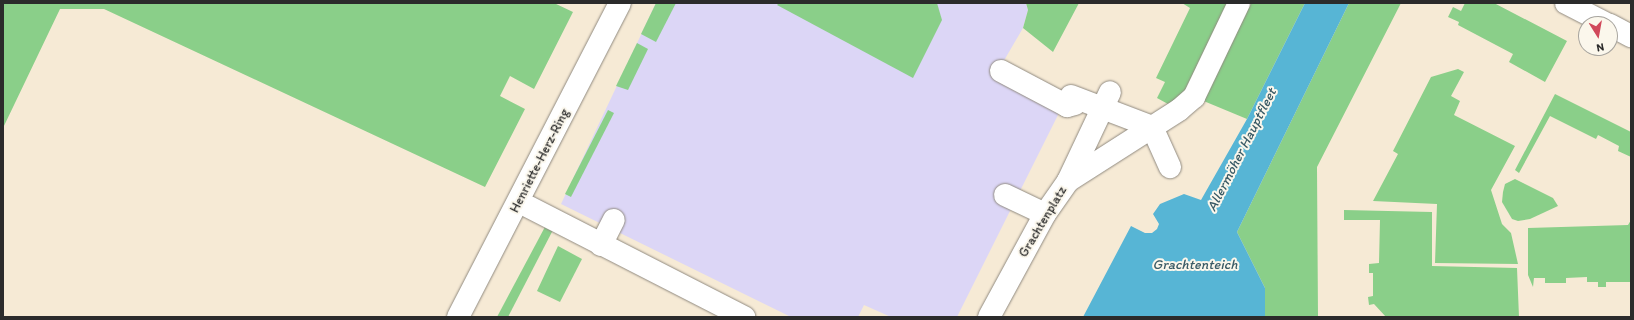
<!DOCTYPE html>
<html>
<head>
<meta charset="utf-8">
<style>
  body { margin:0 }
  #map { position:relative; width:1634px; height:320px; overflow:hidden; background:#f6ead5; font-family:Itim,sans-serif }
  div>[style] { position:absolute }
  .built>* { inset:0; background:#dcd6f6 }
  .green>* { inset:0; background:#8acf89 }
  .water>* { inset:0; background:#57b5d5 }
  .roads { filter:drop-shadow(0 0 1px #908a80) drop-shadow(0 0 1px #908a80) }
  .street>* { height:22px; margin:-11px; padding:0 11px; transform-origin:11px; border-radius:11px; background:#fff }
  span { translate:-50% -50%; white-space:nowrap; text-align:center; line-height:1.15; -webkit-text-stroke:4px #fbf7ec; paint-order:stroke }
  .street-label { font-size:13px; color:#2b2b2b }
  .water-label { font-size:14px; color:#3a5b66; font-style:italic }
  .frame { position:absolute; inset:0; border:4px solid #2b2b2b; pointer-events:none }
  .north { position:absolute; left:1578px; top:16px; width:40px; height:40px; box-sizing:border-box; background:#fbf7ec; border:1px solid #a8a59f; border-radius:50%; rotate:169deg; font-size:11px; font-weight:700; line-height:16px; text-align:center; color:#2b2b2b }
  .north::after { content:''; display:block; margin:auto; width:14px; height:18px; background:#d1495b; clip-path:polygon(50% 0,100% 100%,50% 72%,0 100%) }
</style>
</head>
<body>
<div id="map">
  <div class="built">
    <i style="clip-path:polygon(656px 3px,1026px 3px,1028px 10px,1023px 28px,1002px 64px,1066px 99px,957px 317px,891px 317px,864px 305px,858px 317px,791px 317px,561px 204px)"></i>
  </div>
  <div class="green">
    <i style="clip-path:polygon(3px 3px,554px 3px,573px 12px,534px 89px,510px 76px,500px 96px,525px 109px,485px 187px,104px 9px,60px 9px,3px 128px)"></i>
    <i style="clip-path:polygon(656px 3px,676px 3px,656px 42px,641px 34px)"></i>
    <i style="clip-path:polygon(779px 3px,937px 3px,942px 20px,913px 78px,777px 5px)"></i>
    <i style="clip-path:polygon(1026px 3px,1079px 3px,1053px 52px,1023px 28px,1028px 10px)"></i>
    <i style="clip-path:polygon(1182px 3px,1305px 3px,1247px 119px,1194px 97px,1179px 110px,1157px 98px,1165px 82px,1156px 78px,1190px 8px)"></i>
    <i style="clip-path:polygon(1349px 3px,1401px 3px,1317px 167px,1318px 317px,1265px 317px,1265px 288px,1237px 232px)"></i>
    <i style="clip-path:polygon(1465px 3px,1494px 3px,1567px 41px,1545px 82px,1509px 62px,1513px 54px,1458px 25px,1459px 22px,1448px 17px,1453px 7px,1461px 11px)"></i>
    <i style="clip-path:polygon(637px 43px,648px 49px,628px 90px,616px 86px)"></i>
    <i style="clip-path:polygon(1458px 69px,1464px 72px,1451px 96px,1460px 101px,1454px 115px,1515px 146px,1491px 190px,1502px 224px,1511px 233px,1518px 264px,1435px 263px,1437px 204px,1373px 201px,1398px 154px,1393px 151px,1431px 77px)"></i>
    <i style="clip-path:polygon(1555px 94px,1631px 132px,1631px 157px,1618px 151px,1619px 146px,1598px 135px,1596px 139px,1550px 116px,1519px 173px,1515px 170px)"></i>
    <i style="clip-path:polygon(608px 110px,614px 113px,571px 197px,565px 194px)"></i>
    <i style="clip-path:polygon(1515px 179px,1553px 198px,1558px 206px,1530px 219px,1518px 221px,1512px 219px,1502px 202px,1503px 192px,1505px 184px)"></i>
    <i style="clip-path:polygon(1344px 210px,1432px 212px,1432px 266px,1517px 268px,1519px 317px,1386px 317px,1374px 304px,1369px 305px,1368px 297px,1373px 296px,1373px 273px,1369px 273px,1369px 264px,1379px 263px,1380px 220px,1344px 220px)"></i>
    <i style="clip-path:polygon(1631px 220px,1631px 282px,1606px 282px,1606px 287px,1598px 287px,1598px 282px,1587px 282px,1587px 277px,1566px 278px,1566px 283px,1545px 283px,1545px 278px,1534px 278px,1533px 287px,1528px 275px,1528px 228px,1628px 225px)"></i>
    <i style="clip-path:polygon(546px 225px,554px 228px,508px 317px,497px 317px)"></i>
    <i style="clip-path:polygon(558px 246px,582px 259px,560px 302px,537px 291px)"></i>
  </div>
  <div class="water">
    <i style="clip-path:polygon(1305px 3px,1349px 3px,1237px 232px,1265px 288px,1265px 317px,1083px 317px,1131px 226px,1145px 233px,1152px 233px,1157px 229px,1159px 224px,1153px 214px,1160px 204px,1184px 194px,1201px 200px,1247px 119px)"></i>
  </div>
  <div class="roads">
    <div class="street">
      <i style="left:1566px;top:3px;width:46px;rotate:27.1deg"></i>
      <i style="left:1610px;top:25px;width:24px;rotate:28deg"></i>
      <i style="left:1001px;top:71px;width:75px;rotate:27.9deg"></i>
      <i style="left:1067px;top:106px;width:8px;rotate:-14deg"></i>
      <i style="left:1071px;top:96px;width:87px;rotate:20.9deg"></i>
      <i style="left:1152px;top:127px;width:44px;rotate:65.8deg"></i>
      <i style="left:1068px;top:181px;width:98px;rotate:-64.7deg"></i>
      <i style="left:1005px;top:195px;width:44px;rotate:25.4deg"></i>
      <i style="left:529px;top:207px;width:242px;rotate:27.1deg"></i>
      <i style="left:601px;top:245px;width:28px;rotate:-63deg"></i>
      <i style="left:458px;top:317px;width:353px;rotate:-62.7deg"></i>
      <i style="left:989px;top:317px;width:117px;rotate:-61.5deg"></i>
      <i style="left:1045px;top:214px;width:40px;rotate:-55.1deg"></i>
      <i style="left:1068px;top:181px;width:132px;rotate:-32.6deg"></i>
      <i style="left:1179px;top:110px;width:20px;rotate:-41deg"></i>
      <i style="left:1194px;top:97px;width:104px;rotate:-64.4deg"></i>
    </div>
  </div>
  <div class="street-label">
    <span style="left:540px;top:161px;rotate:-63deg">Henriette-Herz-Ring</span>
    <span style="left:1043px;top:222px;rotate:-59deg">Grachtenplatz</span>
  </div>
  <div class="water-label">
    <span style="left:1242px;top:150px;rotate:-63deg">Allermöher Hauptfleet</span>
    <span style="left:1195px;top:265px">Grachtenteich</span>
  </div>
  <div class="frame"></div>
  <div class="north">N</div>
</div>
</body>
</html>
